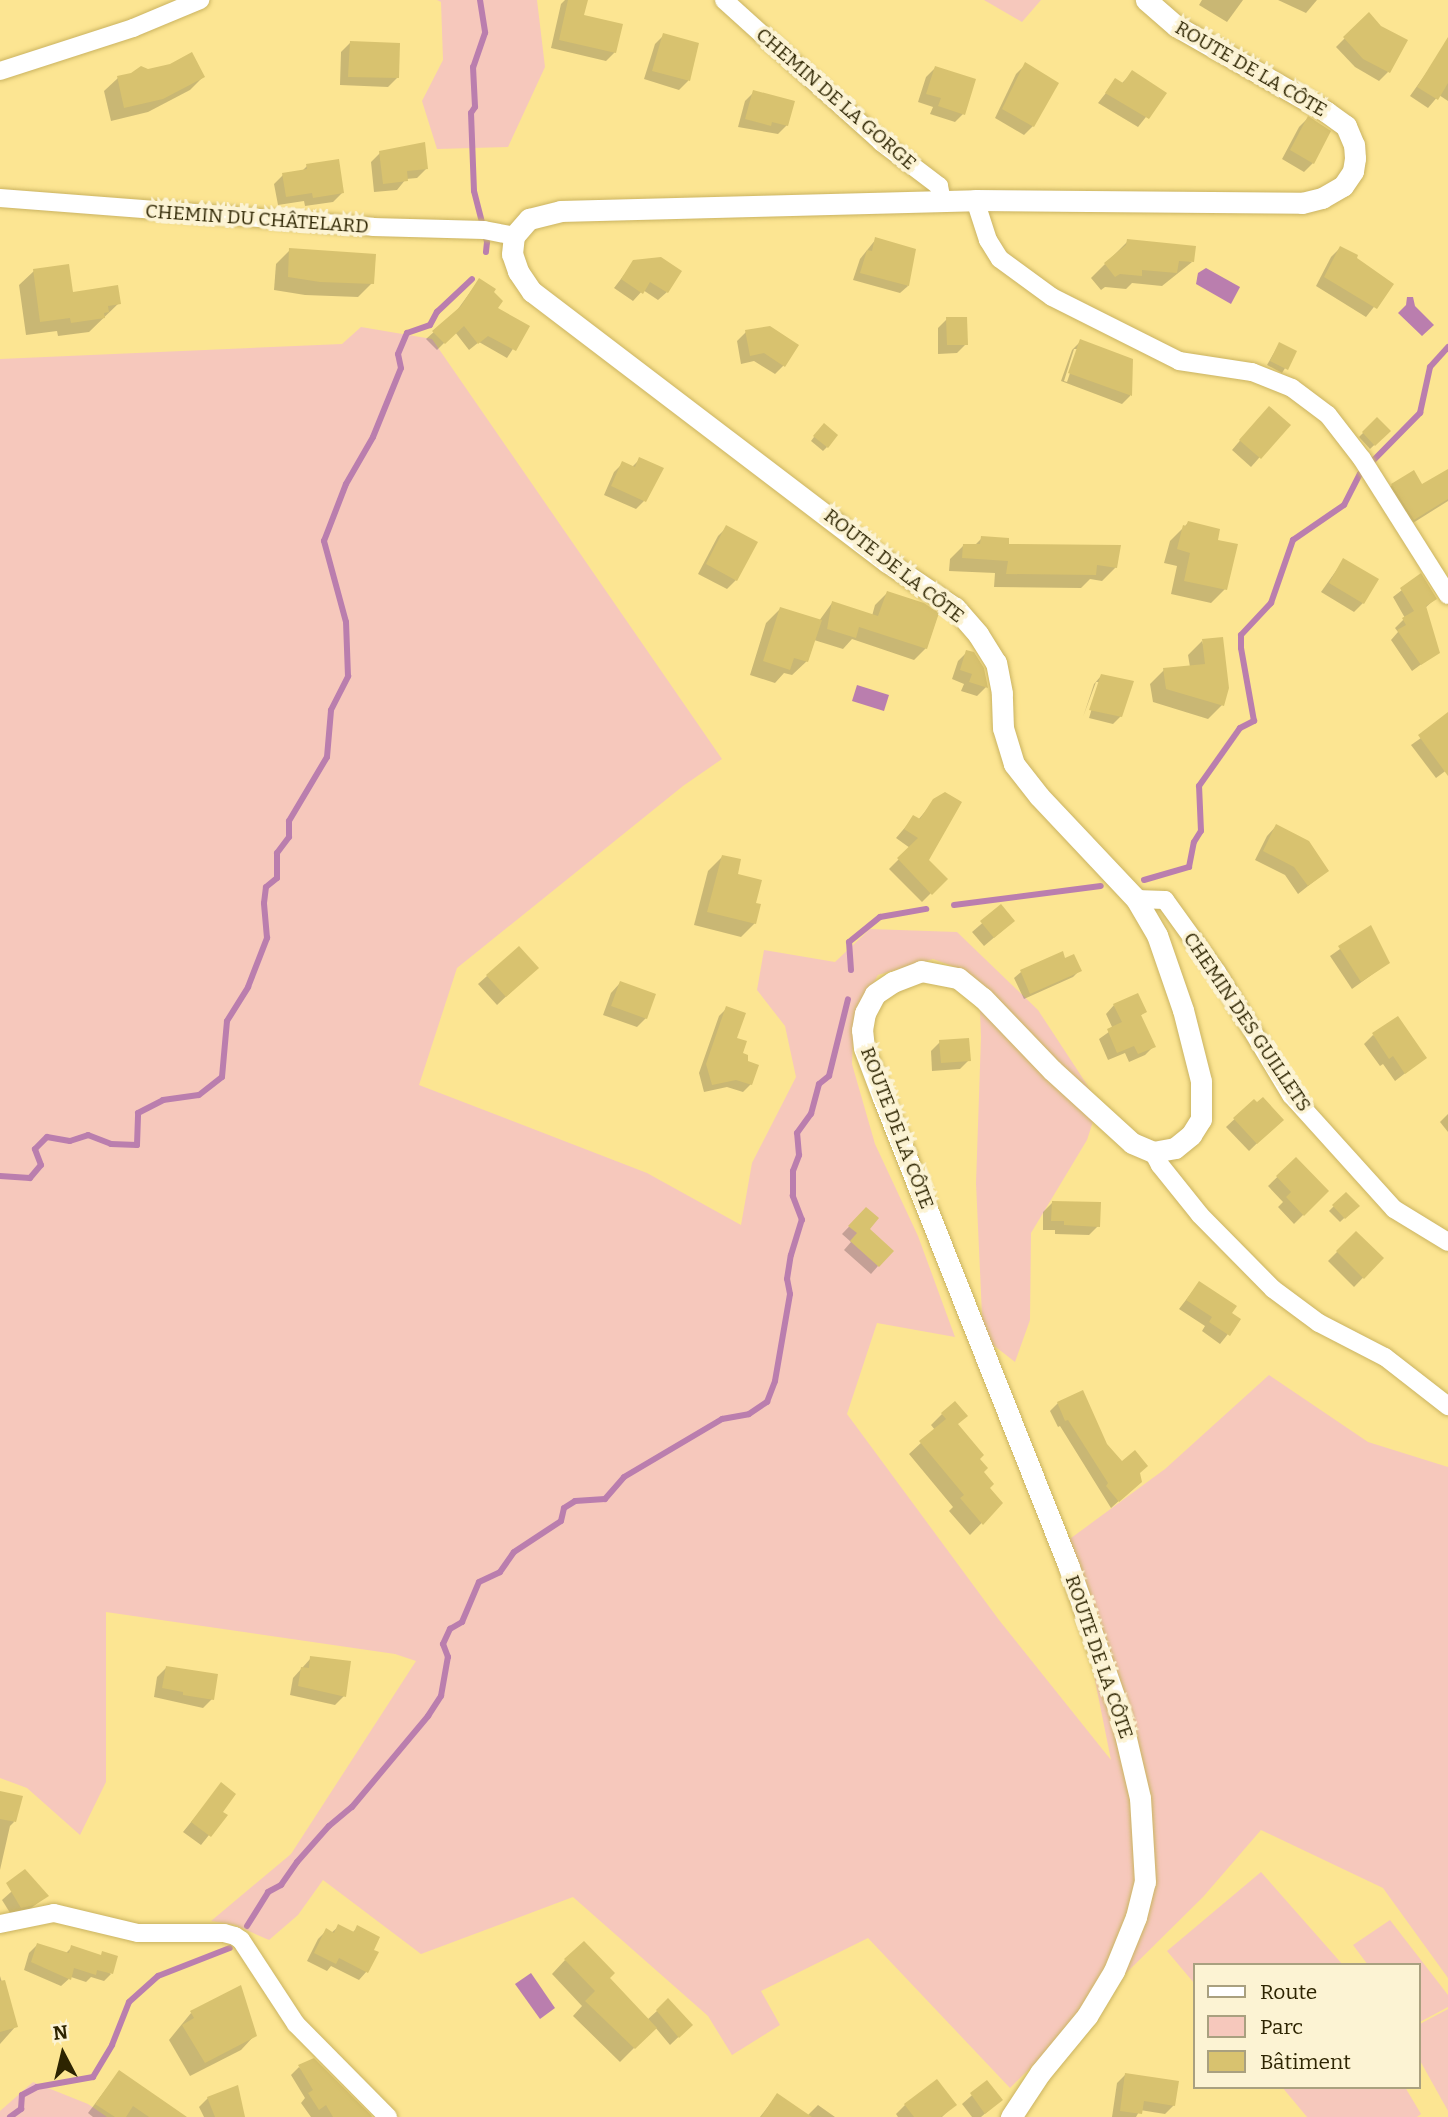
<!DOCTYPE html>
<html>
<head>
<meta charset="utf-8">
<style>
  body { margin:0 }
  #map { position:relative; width:1448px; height:2117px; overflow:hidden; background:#fce592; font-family:Bitter,serif }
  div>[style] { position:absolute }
  .green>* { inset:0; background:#f6c8bc }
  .water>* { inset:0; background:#ba7eae }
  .shadow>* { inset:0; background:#0003 }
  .stream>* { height:6px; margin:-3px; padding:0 3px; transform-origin:3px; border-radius:3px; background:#ba7eae }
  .building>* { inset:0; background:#d8c26f }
  .roads { filter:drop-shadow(0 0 2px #cab361) drop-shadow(0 0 2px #cab361) }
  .minor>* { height:18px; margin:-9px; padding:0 9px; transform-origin:9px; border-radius:9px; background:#fff }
  .tertiary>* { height:21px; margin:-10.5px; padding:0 10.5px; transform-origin:10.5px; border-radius:10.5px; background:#fff }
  span { translate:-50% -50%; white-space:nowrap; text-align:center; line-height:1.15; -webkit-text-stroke:7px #fcf3d3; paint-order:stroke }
  .street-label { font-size:19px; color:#2d2401 }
  .legend { position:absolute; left:1193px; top:1963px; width:228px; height:126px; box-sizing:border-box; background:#fcf3d3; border:2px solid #a9a07f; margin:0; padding:9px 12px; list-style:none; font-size:21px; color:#2d2401 }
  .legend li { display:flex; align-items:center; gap:14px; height:35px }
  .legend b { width:35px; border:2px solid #a9a07f }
  .north { position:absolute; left:28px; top:2019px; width:70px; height:70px; -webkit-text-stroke:5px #fcf3d3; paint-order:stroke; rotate:353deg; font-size:19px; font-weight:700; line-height:28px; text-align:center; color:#2d2401 }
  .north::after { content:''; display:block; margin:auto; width:24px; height:32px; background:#2d2401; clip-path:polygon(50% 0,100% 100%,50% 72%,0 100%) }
</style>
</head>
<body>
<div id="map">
  <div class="green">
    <i style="clip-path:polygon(437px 0,537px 0,545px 67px,508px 147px,437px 149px,422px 101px,443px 60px,441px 2px)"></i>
    <i style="clip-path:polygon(984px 0,1041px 0,1022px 22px)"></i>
    <i style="clip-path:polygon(361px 327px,432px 339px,722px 759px,683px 786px,457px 968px,419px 1085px,647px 1173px,741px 1225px,752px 1163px,796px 1077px,785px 1026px,757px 990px,764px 950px,835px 962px,870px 929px,957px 932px,1038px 1010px,1099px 1103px,1087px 1140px,1031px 1233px,1030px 1320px,1015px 1362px,983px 1337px,976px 1183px,981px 1037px,979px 987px,963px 970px,933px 959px,878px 975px,854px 1018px,852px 1064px,875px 1144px,918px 1236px,955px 1337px,877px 1323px,847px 1414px,999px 1620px,1111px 1760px,1067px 1541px,1165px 1469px,1269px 1375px,1368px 1442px,1448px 1467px,1448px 1978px,1383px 1888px,1261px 1830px,1203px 1897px,1010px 2088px,868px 1938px,761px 1991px,780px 2025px,732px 2055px,708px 2016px,573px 1897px,421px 1954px,323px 1880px,298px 1915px,269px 1940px,235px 1925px,211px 1921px,291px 1854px,416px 1661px,395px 1654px,106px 1612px,106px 1782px,80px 1835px,27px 1788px,0 1778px,0 359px,342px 344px)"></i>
    <i style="clip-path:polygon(1261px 1872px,1343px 1965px,1194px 1965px,1194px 1983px,1167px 1951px)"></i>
    <i style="clip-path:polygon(1390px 1920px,1448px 1995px,1448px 2007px,1418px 2023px,1418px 1965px,1368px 1965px,1353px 1945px)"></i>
    <i style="clip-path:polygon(1448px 2009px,1448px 2111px,1418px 2057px,1418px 2025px)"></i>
    <i style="clip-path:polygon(33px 2082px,88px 2104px,107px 2117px,0 2117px,0 2111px)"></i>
    <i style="clip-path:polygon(1282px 2087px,1405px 2087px,1421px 2114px,1417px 2117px,1307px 2117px)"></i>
  </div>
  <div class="water">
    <i style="clip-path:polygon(1206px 268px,1240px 287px,1231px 304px,1196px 284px,1198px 273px)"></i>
    <i style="clip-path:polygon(1407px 297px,1413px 297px,1415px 306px,1434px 325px,1422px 336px,1398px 313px,1406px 305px)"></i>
    <i style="clip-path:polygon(857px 685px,889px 695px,884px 711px,852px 701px)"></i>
    <i style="clip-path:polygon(531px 1973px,555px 2008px,540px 2019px,515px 1984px)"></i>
  </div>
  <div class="shadow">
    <i style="clip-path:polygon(565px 0,586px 0,582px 16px,615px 52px,606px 61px,551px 48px,561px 4px)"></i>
    <i style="clip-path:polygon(1202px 0,1243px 0,1227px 22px,1199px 5px)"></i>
    <i style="clip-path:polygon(1278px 0,1317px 0,1306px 13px)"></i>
    <i style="clip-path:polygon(1369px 14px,1388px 72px,1379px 81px,1355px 67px,1336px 47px)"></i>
    <i style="clip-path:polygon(664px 35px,697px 44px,688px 81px,679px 90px,644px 79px,655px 44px)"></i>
    <i style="clip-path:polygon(350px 43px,397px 78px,388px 87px,340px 85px,341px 52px)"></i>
    <i style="clip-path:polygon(1439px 55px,1448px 60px,1448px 101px,1439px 95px,1428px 108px,1410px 96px)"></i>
    <i style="clip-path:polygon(1025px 65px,1033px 126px,1024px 135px,995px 118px,1016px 74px)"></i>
    <i style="clip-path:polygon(935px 68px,963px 114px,955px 122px,930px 114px,933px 107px,918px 102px,926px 77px)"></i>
    <i style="clip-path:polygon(1132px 73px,1165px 93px,1138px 127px,1098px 103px,1116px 80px,1121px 84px)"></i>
    <i style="clip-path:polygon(203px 77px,190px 90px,148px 112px,111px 121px,104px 91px,118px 78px)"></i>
    <i style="clip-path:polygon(754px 92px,787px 125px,778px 134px,738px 127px,745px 101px)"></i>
    <i style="clip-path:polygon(1308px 118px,1313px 163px,1304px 172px,1282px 159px,1299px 127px)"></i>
    <i style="clip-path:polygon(423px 144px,426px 169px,417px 178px,406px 179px,397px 190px,374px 192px,371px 162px,380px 153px)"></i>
    <i style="clip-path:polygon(307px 166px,342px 193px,333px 202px,305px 206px,304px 201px,278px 205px,274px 184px,283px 175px,301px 172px)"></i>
    <i style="clip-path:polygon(876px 239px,908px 286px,900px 293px,853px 280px,860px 259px)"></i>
    <i style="clip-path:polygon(1128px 241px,1192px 262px,1162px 286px,1132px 283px,1126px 289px,1105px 287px,1101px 290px,1091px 278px)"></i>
    <i style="clip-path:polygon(1340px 248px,1392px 284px,1366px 317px,1316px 286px,1331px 257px)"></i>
    <i style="clip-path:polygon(290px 250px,372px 283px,358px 297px,305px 295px,274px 290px,276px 264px)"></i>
    <i style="clip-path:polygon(634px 262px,667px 292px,658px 300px,643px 290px,633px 301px,614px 288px)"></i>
    <i style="clip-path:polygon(34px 271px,71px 293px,119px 303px,89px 332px,58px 336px,57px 331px,26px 335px,19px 285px)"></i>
    <i style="clip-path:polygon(479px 280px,492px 293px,496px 309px,527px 327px,507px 358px,479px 342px,469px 350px,455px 332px,437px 350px,426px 339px,455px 313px)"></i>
    <i style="clip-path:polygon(947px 319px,966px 344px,957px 353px,938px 354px,938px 328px)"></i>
    <i style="clip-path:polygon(746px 332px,784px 365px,775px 374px,754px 361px,741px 364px,737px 341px)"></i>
    <i style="clip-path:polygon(evenodd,1080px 342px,1131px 361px,1130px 396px,1122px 404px,1061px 381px,1072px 350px,1080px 342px,1074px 349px,1078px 349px,1067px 382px,1064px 381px,1074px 349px)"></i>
    <i style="clip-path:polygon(1279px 344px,1295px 352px,1282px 373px,1267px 365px)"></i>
    <i style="clip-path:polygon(1260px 417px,1288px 425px,1251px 467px,1232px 450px)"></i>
    <i style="clip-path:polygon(1377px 419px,1389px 431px,1370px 449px,1359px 437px)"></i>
    <i style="clip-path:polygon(820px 429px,827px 447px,823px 451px,811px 441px)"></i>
    <i style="clip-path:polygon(640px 459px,644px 501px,636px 509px,604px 495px,614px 472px,623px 463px,632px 467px)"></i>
    <i style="clip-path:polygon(1448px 477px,1448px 501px,1405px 528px,1383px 494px,1392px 485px,1421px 486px)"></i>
    <i style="clip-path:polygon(1188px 523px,1215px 541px,1225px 589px,1211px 603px,1171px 594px,1177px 566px,1164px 563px,1170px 541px)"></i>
    <i style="clip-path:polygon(727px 527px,736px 580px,727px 589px,698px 574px,718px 536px)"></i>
    <i style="clip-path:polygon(982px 538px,1007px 546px,1116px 567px,1102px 581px,1090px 579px,1081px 588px,994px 587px,995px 573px,949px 571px,950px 559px,963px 546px,974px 546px)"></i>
    <i style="clip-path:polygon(1343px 561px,1363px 603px,1354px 612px,1321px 592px)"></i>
    <i style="clip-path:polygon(1420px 576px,1435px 599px,1424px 609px,1438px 652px,1412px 671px,1391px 640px,1398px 632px,1395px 628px,1405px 618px,1393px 597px)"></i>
    <i style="clip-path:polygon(887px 593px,926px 648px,914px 660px,852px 639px,843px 649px,814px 640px,807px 661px,792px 675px,784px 673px,775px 683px,750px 675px,766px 623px,780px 609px,819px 621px,832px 603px,872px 616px,875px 605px)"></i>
    <i style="clip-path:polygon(1202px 641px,1222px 705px,1208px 719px,1153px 702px,1150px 684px,1164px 670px,1190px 667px,1188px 655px)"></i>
    <i style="clip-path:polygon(967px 652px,986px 687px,977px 696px,961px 691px,964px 684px,952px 679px,958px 661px)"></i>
    <i style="clip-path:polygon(1101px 676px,1121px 716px,1113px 724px,1089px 718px,1100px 682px,1096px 682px,1083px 717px,1094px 684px)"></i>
    <i style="clip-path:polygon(1448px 719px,1448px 769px,1436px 778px,1411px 745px)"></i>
    <i style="clip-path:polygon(934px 801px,927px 860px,945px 879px,922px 902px,889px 869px,910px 848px,896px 838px,914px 817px,918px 820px)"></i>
    <i style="clip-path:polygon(1276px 826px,1327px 871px,1298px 894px,1285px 875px,1255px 860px,1267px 836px)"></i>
    <i style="clip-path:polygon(722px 857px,754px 904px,755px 923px,741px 937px,694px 925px,708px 871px)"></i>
    <i style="clip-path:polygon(1001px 907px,1003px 930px,984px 946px,972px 932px)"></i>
    <i style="clip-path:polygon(1370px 928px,1388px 963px,1352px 989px,1330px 956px)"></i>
    <i style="clip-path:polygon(1062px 954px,1064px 960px,1080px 970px,1073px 977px,1024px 999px,1014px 978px,1021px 972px)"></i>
    <i style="clip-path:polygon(487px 976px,528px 976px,497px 1005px,478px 984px)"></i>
    <i style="clip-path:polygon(620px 983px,646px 1018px,637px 1027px,603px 1015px,611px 993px)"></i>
    <i style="clip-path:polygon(1114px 1005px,1145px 1012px,1140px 1016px,1154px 1046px,1145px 1055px,1129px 1062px,1125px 1053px,1108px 1060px,1099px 1039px,1113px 1029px,1106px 1014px)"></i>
    <i style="clip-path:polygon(727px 1008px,751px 1084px,743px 1092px,727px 1087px,704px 1092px,699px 1073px,719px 1016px)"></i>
    <i style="clip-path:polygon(1373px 1035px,1425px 1058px,1395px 1081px,1383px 1064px,1380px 1066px,1364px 1044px)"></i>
    <i style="clip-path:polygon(940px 1042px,969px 1060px,960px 1069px,932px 1071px,931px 1051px)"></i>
    <i style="clip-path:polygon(1254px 1101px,1281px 1120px,1249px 1151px,1226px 1127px)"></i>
    <i style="clip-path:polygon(1448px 1114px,1448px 1132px,1440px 1122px)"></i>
    <i style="clip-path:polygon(1296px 1159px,1327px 1191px,1294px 1224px,1278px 1207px,1283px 1202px,1268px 1186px)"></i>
    <i style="clip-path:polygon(1346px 1194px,1357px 1206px,1340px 1222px,1329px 1211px)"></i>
    <i style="clip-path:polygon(1052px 1203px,1098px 1226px,1089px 1235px,1055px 1234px,1055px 1230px,1043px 1230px,1043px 1212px)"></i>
    <i style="clip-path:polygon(866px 1209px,867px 1230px,878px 1266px,871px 1274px,844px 1250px,851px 1242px,842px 1234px)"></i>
    <i style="clip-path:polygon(1356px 1233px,1382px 1258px,1354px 1287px,1328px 1261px)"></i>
    <i style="clip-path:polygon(1199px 1283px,1239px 1320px,1220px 1344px,1202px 1331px,1205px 1326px,1179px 1309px)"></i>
    <i style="clip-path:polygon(1058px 1403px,1106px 1445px,1122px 1463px,1138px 1473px,1132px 1489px,1111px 1508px,1060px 1426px,1058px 1427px,1050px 1411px)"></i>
    <i style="clip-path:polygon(942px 1414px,957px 1425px,988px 1488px,1001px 1503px,970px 1535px,949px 1511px,953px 1507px,909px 1454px,935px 1430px,931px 1425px)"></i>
    <i style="clip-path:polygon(311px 1658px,344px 1696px,335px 1705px,290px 1695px,293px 1678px)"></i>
    <i style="clip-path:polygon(166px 1668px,212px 1699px,203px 1708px,154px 1697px,157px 1677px)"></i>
    <i style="clip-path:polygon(221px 1785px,221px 1812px,225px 1815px,201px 1845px,183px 1832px)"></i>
    <i style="clip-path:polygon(0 1792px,14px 1822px,10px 1826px,0 1870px)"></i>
    <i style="clip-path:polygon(36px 1885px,46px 1896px,24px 1914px,12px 1916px,2px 1900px,11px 1892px)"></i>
    <i style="clip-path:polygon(338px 1927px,352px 1933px,358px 1927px,367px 1971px,359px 1980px,331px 1966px,327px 1971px,307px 1961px,318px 1939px,326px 1931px,331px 1933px)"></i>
    <i style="clip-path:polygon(37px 1945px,65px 1954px,72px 1947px,111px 1974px,104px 1981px,91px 1977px,86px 1982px,71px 1977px,61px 1986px,24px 1970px,29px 1953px)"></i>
    <i style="clip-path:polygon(565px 1960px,608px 1978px,647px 2020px,668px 2001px,691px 2025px,670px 2045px,655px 2027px,620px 2062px,573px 2016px,582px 2006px,552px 1974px)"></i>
    <i style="clip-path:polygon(0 1976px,16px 2026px,0 2044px)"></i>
    <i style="clip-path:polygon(191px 2013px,255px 2035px,241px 2050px,190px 2076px,169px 2040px)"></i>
    <i style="clip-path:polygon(299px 2067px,357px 2117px,311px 2117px,301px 2103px,305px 2098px,291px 2075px)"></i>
    <i style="clip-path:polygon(119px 2072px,184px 2117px,93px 2117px,88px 2113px)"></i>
    <i style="clip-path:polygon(1126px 2074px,1174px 2105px,1165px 2114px,1140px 2110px,1136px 2117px,1112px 2117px,1117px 2083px)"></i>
    <i style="clip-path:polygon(987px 2082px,1001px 2100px,981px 2117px,972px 2117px,962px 2104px)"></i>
    <i style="clip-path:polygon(777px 2095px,807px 2116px,818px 2105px,835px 2117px,760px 2117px)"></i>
    <i style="clip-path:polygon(208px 2098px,243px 2117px,204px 2117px,199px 2107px)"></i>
    <i style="clip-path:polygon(905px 2105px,954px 2105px,942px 2117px,898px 2117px,896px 2114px)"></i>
  </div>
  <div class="stream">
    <i style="left:480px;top:0;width:33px;rotate:81deg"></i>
    <i style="left:485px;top:33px;width:36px;rotate:109deg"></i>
    <i style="left:473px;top:67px;width:40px;rotate:87.1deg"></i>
    <i style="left:475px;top:107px;width:7px;rotate:124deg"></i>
    <i style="left:471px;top:113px;width:78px;rotate:87.8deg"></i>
    <i style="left:474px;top:191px;width:53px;rotate:75.7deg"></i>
    <i style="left:487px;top:242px;width:10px;rotate:96deg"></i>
    <i style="left:1144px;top:880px;width:47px;rotate:-16.1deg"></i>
    <i style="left:1189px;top:867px;width:25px;rotate:-79deg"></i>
    <i style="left:1194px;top:842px;width:13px;rotate:-58deg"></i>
    <i style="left:1201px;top:831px;width:45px;rotate:-92.5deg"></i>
    <i style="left:1199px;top:786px;width:71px;rotate:-54.7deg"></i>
    <i style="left:1240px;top:728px;width:16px;rotate:-27deg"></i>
    <i style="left:1254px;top:721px;width:74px;rotate:-100.1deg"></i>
    <i style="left:1241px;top:648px;width:13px;rotate:-90deg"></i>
    <i style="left:1241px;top:635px;width:44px;rotate:-46.8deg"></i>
    <i style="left:1271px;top:603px;width:67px;rotate:-70.8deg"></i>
    <i style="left:1293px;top:540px;width:62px;rotate:-34.5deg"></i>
    <i style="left:1344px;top:505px;width:35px;rotate:-63deg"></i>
    <i style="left:1360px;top:474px;width:86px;rotate:-45.5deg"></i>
    <i style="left:1420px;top:413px;width:47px;rotate:-77.7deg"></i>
    <i style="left:1430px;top:367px;width:27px;rotate:-48deg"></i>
    <i style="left:954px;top:905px;width:148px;rotate:-7.4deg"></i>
    <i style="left:851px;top:970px;width:28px;rotate:-94deg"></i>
    <i style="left:849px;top:942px;width:40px;rotate:-39deg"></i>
    <i style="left:880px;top:917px;width:47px;rotate:-9.9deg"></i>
    <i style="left:0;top:1176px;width:30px;rotate:4deg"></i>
    <i style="left:30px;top:1178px;width:17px;rotate:-50deg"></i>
    <i style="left:41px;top:1165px;width:17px;rotate:-111deg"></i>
    <i style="left:35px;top:1149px;width:17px;rotate:-45deg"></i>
    <i style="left:47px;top:1137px;width:23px;rotate:10deg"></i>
    <i style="left:70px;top:1141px;width:19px;rotate:-18deg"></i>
    <i style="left:88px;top:1135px;width:25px;rotate:21deg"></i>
    <i style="left:111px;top:1144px;width:26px;rotate:2deg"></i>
    <i style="left:137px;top:1145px;width:32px;rotate:-88deg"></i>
    <i style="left:138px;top:1113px;width:28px;rotate:-27deg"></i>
    <i style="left:163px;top:1100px;width:36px;rotate:-8deg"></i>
    <i style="left:199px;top:1095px;width:29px;rotate:-38deg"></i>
    <i style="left:222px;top:1077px;width:56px;rotate:-84.9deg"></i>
    <i style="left:227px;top:1021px;width:40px;rotate:-58deg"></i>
    <i style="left:248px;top:987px;width:53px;rotate:-68.8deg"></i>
    <i style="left:267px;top:938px;width:35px;rotate:-95deg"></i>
    <i style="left:264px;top:903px;width:16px;rotate:-83deg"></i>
    <i style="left:266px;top:887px;width:14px;rotate:-39deg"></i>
    <i style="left:277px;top:878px;width:25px;rotate:-90deg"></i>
    <i style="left:277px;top:853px;width:20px;rotate:-53deg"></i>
    <i style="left:289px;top:837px;width:16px;rotate:-90deg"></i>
    <i style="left:289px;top:821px;width:74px;rotate:-59.3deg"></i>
    <i style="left:327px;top:757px;width:47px;rotate:-85.1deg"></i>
    <i style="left:331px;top:710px;width:38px;rotate:-63deg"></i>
    <i style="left:348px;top:676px;width:54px;rotate:-92.1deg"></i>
    <i style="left:346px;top:622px;width:84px;rotate:-105.2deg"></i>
    <i style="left:324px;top:541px;width:61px;rotate:-68.9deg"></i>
    <i style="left:346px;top:484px;width:54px;rotate:-60.1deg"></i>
    <i style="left:373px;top:437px;width:74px;rotate:-67.9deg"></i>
    <i style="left:401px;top:368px;width:14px;rotate:-102deg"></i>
    <i style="left:398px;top:354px;width:23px;rotate:-67deg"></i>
    <i style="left:407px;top:333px;width:24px;rotate:-19deg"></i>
    <i style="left:430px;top:325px;width:15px;rotate:-62deg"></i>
    <i style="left:437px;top:312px;width:48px;rotate:-43.3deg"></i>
    <i style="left:247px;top:1926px;width:40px;rotate:-58deg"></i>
    <i style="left:268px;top:1892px;width:15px;rotate:-28deg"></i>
    <i style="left:281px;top:1885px;width:28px;rotate:-55deg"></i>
    <i style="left:297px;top:1862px;width:48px;rotate:-48.4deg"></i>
    <i style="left:329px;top:1826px;width:30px;rotate:-40deg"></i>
    <i style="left:352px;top:1807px;width:119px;rotate:-50.1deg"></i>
    <i style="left:428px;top:1716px;width:24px;rotate:-57deg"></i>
    <i style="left:441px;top:1696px;width:40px;rotate:-80deg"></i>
    <i style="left:448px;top:1657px;width:14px;rotate:-111deg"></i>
    <i style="left:443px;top:1644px;width:17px;rotate:-65deg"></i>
    <i style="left:450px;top:1629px;width:14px;rotate:-30deg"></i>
    <i style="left:462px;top:1622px;width:43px;rotate:-67deg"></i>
    <i style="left:479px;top:1582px;width:23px;rotate:-25deg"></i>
    <i style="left:500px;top:1572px;width:24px;rotate:-55deg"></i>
    <i style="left:514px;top:1552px;width:56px;rotate:-33.4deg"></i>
    <i style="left:561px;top:1521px;width:13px;rotate:-77deg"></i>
    <i style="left:564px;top:1508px;width:13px;rotate:-32deg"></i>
    <i style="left:575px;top:1501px;width:30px;rotate:-4deg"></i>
    <i style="left:605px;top:1499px;width:29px;rotate:-49deg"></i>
    <i style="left:624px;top:1477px;width:114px;rotate:-30.6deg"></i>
    <i style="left:722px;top:1419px;width:27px;rotate:-10deg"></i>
    <i style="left:749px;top:1414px;width:22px;rotate:-34deg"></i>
    <i style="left:767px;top:1402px;width:22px;rotate:-69deg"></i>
    <i style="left:775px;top:1381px;width:88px;rotate:-80.2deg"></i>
    <i style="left:790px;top:1294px;width:15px;rotate:-101deg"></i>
    <i style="left:787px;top:1279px;width:24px;rotate:-81deg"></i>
    <i style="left:791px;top:1255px;width:37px;rotate:-73deg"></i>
    <i style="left:802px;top:1220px;width:26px;rotate:-111deg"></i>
    <i style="left:793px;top:1196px;width:25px;rotate:-90deg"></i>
    <i style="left:793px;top:1171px;width:17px;rotate:-69deg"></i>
    <i style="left:799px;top:1155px;width:22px;rotate:-95deg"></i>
    <i style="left:797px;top:1133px;width:24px;rotate:-54deg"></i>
    <i style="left:811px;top:1114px;width:31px;rotate:-75deg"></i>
    <i style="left:819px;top:1084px;width:13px;rotate:-39deg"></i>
    <i style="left:829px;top:1076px;width:79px;rotate:-76.1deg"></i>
    <i style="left:10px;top:2117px;width:14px;rotate:-36deg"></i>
    <i style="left:21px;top:2109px;width:14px;rotate:-86deg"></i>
    <i style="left:22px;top:2095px;width:17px;rotate:-28deg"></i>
    <i style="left:37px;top:2087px;width:57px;rotate:-10.1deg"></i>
    <i style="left:93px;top:2077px;width:37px;rotate:-59deg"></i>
    <i style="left:112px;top:2045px;width:46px;rotate:-68.4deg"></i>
    <i style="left:129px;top:2002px;width:39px;rotate:-42deg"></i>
    <i style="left:158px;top:1976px;width:77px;rotate:-21.3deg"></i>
  </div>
  <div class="building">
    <i style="clip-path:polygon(568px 0,588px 0,584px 15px,623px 24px,616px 53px,559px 40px)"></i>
    <i style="clip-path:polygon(1369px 12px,1381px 26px,1408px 40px,1390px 73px,1363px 59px,1343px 37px)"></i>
    <i style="clip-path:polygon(663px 33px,699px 43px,690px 81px,652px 71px)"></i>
    <i style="clip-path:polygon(1448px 37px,1448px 83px,1438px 100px,1417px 87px)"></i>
    <i style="clip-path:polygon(350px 41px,400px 43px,399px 78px,348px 77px)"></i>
    <i style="clip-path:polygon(192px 52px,205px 77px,163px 99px,124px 108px,117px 76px,131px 73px,141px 66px,148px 69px,170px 64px)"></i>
    <i style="clip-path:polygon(1025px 62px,1059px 83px,1034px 127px,1002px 109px)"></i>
    <i style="clip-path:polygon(935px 66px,976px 79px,965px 115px,938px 106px,941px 98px,926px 94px)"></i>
    <i style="clip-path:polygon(1132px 70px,1167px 93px,1149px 119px,1105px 93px,1115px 78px,1123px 83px)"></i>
    <i style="clip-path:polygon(753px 90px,795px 101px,788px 126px,772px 122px,771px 126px,745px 119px)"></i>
    <i style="clip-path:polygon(1308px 116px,1331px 131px,1314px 164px,1290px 150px)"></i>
    <i style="clip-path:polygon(425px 142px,428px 169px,407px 171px,408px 181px,383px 184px,379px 151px)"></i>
    <i style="clip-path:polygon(339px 159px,344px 193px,313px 198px,312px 193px,286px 197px,282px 173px,307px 169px,306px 164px)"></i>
    <i style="clip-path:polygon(875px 237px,916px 249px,909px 286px,860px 273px,867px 250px,872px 251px)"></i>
    <i style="clip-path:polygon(1127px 239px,1196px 246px,1194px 262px,1179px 261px,1177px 273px,1142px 270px,1142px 276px,1120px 274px,1115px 277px,1104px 263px,1126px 245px)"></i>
    <i style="clip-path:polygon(1340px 246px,1358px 255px,1357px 258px,1394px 284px,1377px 309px,1324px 277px)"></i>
    <i style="clip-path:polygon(289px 248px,376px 254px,374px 284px,320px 282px,288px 277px)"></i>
    <i style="clip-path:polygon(661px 257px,682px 271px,668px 293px,650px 282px,643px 294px,621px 279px,633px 260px)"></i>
    <i style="clip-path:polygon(69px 264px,73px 292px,118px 285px,121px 304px,108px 306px,109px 312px,104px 313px,105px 318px,71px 323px,70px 318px,40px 322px,33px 269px)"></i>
    <i style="clip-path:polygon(479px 278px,496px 289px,494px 292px,503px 301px,498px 308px,530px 326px,516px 351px,488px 336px,478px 344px,464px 326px,445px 344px,432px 331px,461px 306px)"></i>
    <i style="clip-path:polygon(946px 317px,967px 317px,968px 345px,947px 345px)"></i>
    <i style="clip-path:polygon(770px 326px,799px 345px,785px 367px,764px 353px,750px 356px,745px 330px)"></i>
    <i style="clip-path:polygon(1080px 339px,1133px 359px,1132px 396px,1068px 373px)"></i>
    <i style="clip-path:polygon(1279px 342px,1297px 351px,1288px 370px,1270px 361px)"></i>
    <i style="clip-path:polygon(1269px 406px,1291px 425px,1261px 459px,1239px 440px)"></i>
    <i style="clip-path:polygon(1377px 417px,1391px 431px,1375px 446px,1362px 432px)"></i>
    <i style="clip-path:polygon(824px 423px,838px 435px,828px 448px,813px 436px)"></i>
    <i style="clip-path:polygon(639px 457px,664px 468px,646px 502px,611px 486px,622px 461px,635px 467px)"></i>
    <i style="clip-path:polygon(1448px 469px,1448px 499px,1414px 520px,1391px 484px,1414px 470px,1422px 484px)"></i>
    <i style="clip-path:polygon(1188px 521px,1220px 529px,1218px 540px,1238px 544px,1227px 590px,1184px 581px,1190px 553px,1177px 549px,1183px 525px,1186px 526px)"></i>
    <i style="clip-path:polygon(726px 525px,758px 542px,737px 581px,706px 564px)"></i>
    <i style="clip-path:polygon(981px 536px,1009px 538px,1009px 544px,1121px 545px,1117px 568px,1097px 565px,1096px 575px,1006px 574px,1008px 561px,962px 558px,963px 544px,980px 544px)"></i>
    <i style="clip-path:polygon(1343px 558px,1379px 579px,1364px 604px,1329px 583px)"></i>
    <i style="clip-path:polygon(1421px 573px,1437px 599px,1426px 606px,1440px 653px,1421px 665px,1397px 630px,1406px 625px,1402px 618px,1414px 611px,1400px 588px)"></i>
    <i style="clip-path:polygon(887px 591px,924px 603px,939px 613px,927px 649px,859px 627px,856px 638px,827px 629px,832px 601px,878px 616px)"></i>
    <i style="clip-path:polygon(780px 607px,822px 620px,808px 662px,794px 658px,790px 670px,763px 661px)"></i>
    <i style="clip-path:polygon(1223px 637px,1229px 688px,1224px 706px,1166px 689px,1163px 668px,1205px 664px,1202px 639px)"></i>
    <i style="clip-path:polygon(966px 650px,974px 652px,984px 668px,988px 688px,969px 682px,972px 674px,960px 670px)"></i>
    <i style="clip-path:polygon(1101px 674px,1134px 681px,1122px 717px,1089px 710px)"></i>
    <i style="clip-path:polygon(1448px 712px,1448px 776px,1418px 735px)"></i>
    <i style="clip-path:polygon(945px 792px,962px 802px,929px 860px,948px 879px,932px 895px,897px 858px,918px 838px,904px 829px,913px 815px,920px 819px,933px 799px)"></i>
    <i style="clip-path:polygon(1276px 824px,1309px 841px,1329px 871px,1308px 886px,1294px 867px,1263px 851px)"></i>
    <i style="clip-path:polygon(722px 855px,741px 859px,738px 874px,762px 880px,756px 903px,761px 904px,756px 924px,707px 912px)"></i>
    <i style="clip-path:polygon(1001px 904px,1015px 921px,994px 938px,980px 921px)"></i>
    <i style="clip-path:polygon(1371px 925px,1390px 963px,1361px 982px,1338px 946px)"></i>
    <i style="clip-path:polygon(519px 946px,539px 968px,506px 997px,486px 975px)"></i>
    <i style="clip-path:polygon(1063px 951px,1065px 958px,1074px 954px,1082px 971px,1030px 994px,1020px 970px)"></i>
    <i style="clip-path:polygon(620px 981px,656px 994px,647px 1019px,611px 1006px)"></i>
    <i style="clip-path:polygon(1138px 993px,1147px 1012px,1141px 1015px,1156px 1047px,1138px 1054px,1134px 1046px,1117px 1053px,1107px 1029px,1122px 1022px,1113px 1004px)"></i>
    <i style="clip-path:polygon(726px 1006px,746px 1013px,737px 1038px,747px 1041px,743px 1053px,748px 1055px,748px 1061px,759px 1065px,752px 1085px,736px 1080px,712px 1085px,706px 1064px)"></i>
    <i style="clip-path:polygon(1398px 1016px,1427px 1058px,1405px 1074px,1393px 1056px,1389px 1059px,1372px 1033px)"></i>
    <i style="clip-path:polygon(969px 1038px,971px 1061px,941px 1063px,939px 1040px)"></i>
    <i style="clip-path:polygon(1263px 1097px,1284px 1120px,1257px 1144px,1233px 1118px,1254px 1099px,1257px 1102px)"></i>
    <i style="clip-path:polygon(1296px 1157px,1329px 1191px,1304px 1216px,1286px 1197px,1291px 1192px,1276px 1176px)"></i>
    <i style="clip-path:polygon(1346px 1192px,1360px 1206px,1345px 1219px,1332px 1205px)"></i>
    <i style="clip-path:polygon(1052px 1201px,1101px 1202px,1100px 1227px,1064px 1225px,1064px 1221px,1051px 1221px)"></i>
    <i style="clip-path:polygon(866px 1207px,879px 1218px,870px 1229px,894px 1251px,879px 1267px,850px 1241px,857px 1233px,848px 1226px)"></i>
    <i style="clip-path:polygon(1356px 1231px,1384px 1258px,1364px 1279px,1336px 1251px)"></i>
    <i style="clip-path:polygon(1199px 1281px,1237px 1306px,1232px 1313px,1241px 1319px,1230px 1336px,1209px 1322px,1212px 1317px,1186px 1300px)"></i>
    <i style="clip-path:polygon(1083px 1390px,1107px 1444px,1122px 1461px,1135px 1450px,1148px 1466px,1140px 1473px,1142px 1482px,1119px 1502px,1106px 1486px,1108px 1483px,1068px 1420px,1065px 1421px,1057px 1402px)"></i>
    <i style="clip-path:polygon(955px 1401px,968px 1416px,958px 1424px,984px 1455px,980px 1459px,988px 1468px,984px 1472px,994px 1484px,990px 1488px,1003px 1503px,983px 1525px,960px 1498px,964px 1495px,919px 1441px,946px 1419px,941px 1413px)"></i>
    <i style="clip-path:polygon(310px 1656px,351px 1661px,346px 1697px,298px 1686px,301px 1667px,309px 1668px)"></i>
    <i style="clip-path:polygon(166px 1666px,218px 1674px,214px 1700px,183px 1695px,183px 1692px,162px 1688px)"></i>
    <i style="clip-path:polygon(221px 1782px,236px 1794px,223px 1812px,228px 1815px,211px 1837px,191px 1822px)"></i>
    <i style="clip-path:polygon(0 1791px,23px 1796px,16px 1822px,0 1819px)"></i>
    <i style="clip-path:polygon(25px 1869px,49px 1896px,35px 1905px,21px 1908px,6px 1883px)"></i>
    <i style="clip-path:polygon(338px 1924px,354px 1932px,357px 1925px,380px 1937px,374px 1950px,379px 1952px,368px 1973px,339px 1958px,336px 1964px,314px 1953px,326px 1928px,334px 1933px)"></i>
    <i style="clip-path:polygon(584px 1941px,615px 1973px,610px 1978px,657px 2028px,635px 2049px,585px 2001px,595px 1991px,564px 1959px)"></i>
    <i style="clip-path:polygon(37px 1943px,69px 1953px,71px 1945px,101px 1955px,102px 1951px,118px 1956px,113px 1974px,97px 1970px,96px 1975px,74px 1968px,71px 1980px,31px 1962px)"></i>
    <i style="clip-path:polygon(5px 1980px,18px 2027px,0 2032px,0 1981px)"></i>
    <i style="clip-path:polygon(241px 1985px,257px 2036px,205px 2063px,182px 2025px,194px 2018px,190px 2011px)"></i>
    <i style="clip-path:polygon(668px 1998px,693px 2025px,679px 2038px,656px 2010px)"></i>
    <i style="clip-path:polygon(314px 2058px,371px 2115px,372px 2117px,333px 2117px,326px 2105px,319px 2110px,308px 2093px,313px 2090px,298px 2065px)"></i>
    <i style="clip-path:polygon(119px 2070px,161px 2099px,187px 2117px,149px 2117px,133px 2106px,126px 2117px,115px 2117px,95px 2104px)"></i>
    <i style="clip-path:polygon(1125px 2073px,1179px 2081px,1175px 2106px,1144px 2101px,1142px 2114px,1120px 2111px)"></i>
    <i style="clip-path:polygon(937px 2079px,957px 2105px,941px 2117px,914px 2117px,904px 2104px)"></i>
    <i style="clip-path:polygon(987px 2080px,1003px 2100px,985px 2114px,970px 2093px)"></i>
    <i style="clip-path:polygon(238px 2085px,245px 2117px,215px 2117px,207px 2097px)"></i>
    <i style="clip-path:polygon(777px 2093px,812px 2117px,761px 2117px)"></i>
  </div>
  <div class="roads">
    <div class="minor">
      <i style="left:724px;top:0;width:212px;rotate:42.1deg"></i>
      <i style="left:881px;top:142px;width:73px;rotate:37.2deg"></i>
      <i style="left:939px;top:186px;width:15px;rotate:79deg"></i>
      <i style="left:0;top:71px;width:140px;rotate:-17.9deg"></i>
      <i style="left:133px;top:28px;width:73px;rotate:-22.7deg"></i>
      <i style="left:0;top:198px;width:374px;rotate:4.4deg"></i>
      <i style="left:373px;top:227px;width:111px;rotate:1.5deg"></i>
      <i style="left:484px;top:230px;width:31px;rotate:11deg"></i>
      <i style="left:975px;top:200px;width:42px;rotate:72deg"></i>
      <i style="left:988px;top:240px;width:22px;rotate:58deg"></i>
      <i style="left:1000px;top:259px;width:64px;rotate:36.2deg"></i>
      <i style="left:1052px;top:297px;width:142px;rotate:26.7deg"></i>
      <i style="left:1179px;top:361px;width:74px;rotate:8.6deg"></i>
      <i style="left:1252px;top:372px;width:43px;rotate:21.8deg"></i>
      <i style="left:1292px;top:388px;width:45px;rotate:36.9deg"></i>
      <i style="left:1328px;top:415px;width:56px;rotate:52.3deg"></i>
      <i style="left:1362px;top:459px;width:161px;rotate:57.7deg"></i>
      <i style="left:1136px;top:899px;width:29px;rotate:2deg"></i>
      <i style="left:1165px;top:900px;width:89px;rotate:54.2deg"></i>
      <i style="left:1217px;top:972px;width:144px;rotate:59deg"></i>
      <i style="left:1291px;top:1095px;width:154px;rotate:47.9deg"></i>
      <i style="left:1394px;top:1209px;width:63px;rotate:31.4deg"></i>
      <i style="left:1153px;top:1152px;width:15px;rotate:62deg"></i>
      <i style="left:1160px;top:1165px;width:64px;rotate:51.3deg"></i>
      <i style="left:1200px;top:1215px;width:104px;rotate:45.4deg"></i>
      <i style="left:1273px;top:1289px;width:57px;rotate:36.5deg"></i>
      <i style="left:1319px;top:1323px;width:74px;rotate:27.3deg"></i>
      <i style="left:1385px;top:1357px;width:80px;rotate:37.9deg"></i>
      <i style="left:0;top:1924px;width:55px;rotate:-11.5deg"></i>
      <i style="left:54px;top:1913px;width:86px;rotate:13.4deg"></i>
      <i style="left:138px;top:1933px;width:86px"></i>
      <i style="left:224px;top:1933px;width:11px;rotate:15deg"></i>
      <i style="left:235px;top:1936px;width:7px;rotate:34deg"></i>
      <i style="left:241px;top:1940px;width:100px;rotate:56.8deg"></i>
      <i style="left:296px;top:2024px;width:131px;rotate:45.3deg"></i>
    </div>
    <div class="tertiary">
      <i style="left:1011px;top:2117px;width:53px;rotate:-56.6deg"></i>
      <i style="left:1040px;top:2073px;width:74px;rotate:-50.5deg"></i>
      <i style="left:1087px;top:2016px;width:52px;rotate:-59deg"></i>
      <i style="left:1114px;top:1971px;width:58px;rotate:-67.8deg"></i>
      <i style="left:1136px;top:1917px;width:36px;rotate:-76deg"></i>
      <i style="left:1145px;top:1882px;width:84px;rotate:-93.4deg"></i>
      <i style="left:1140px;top:1798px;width:87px;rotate:-103.2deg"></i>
      <i style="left:1120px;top:1713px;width:155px;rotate:-109.3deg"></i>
      <i style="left:1069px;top:1567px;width:505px;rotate:-111.63deg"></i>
      <i style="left:883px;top:1098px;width:53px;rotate:-110.8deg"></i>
      <i style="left:864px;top:1048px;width:18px;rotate:-96deg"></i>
      <i style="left:862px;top:1030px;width:17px;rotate:-80deg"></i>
      <i style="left:865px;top:1013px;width:21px;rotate:-62deg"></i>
      <i style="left:875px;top:994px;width:22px;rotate:-34deg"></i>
      <i style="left:893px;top:982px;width:30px;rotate:-21deg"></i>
      <i style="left:921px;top:971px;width:38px;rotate:11deg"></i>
      <i style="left:958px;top:978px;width:32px;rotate:39deg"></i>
      <i style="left:983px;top:998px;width:100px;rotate:46.2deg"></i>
      <i style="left:1052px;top:1070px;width:108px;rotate:42.4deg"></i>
      <i style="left:1132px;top:1143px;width:23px;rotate:23deg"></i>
      <i style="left:1153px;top:1152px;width:22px;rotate:-10deg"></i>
      <i style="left:1175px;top:1148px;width:21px;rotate:-39deg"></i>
      <i style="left:1191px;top:1135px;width:19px;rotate:-58deg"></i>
      <i style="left:1201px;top:1119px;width:38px;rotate:-90deg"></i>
      <i style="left:1201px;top:1081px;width:73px;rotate:-104.2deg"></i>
      <i style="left:1183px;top:1010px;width:79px;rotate:-109.1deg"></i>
      <i style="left:1157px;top:935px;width:42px;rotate:-120.3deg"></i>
      <i style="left:1136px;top:899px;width:141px;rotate:-133.3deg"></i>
      <i style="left:1039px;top:796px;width:41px;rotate:-128deg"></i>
      <i style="left:1014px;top:764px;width:38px;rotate:-107deg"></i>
      <i style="left:1003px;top:728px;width:35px;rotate:-92deg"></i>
      <i style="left:1002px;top:693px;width:31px;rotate:-101deg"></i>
      <i style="left:996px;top:663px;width:34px;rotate:-122deg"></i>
      <i style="left:978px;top:634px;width:35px;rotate:-131deg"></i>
      <i style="left:955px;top:608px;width:82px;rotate:-145.9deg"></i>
      <i style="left:887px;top:562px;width:446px;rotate:-142.7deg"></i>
      <i style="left:532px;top:292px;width:25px;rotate:-124deg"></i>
      <i style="left:518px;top:271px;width:18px;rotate:-109deg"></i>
      <i style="left:512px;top:254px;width:18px;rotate:-84deg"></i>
      <i style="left:514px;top:236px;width:23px;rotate:-49deg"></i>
      <i style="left:529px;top:219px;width:32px;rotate:-14deg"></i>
      <i style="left:560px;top:211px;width:415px;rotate:-1.5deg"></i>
      <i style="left:975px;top:200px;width:327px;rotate:0.5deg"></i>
      <i style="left:1302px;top:203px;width:21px;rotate:-14deg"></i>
      <i style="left:1322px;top:198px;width:24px;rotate:-30deg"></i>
      <i style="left:1343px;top:186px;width:18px;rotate:-56deg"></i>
      <i style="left:1353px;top:171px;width:13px;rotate:-81deg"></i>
      <i style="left:1355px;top:158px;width:13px;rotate:-94deg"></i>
      <i style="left:1354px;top:145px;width:21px;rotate:-113deg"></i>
      <i style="left:1346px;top:126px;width:24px;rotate:-144deg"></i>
      <i style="left:1327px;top:112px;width:174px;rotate:-150.3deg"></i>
      <i style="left:1176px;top:26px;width:40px;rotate:-139deg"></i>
    </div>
  </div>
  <div class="street-label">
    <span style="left:1251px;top:69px;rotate:30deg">ROUTE DE LA CÔTE</span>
    <span style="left:836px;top:99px;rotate:41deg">CHEMIN DE LA GORGE</span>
    <span style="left:257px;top:219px;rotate:4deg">CHEMIN DU CHÂTELARD</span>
    <span style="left:894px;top:566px;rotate:38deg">ROUTE DE LA CÔTE</span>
    <span style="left:1247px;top:1022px;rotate:56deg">CHEMIN DES GUILLETS</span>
    <span style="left:897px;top:1128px;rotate:69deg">ROUTE DE LA CÔTE</span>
    <span style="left:1099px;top:1657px;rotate:71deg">ROUTE DE LA CÔTE</span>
  </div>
  <ul class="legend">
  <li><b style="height:9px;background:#fff"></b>Route</li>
  <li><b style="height:19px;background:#f6c8bc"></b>Parc</li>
  <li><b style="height:19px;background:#d8c26f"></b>Bâtiment</li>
  </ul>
  <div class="north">N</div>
</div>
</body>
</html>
